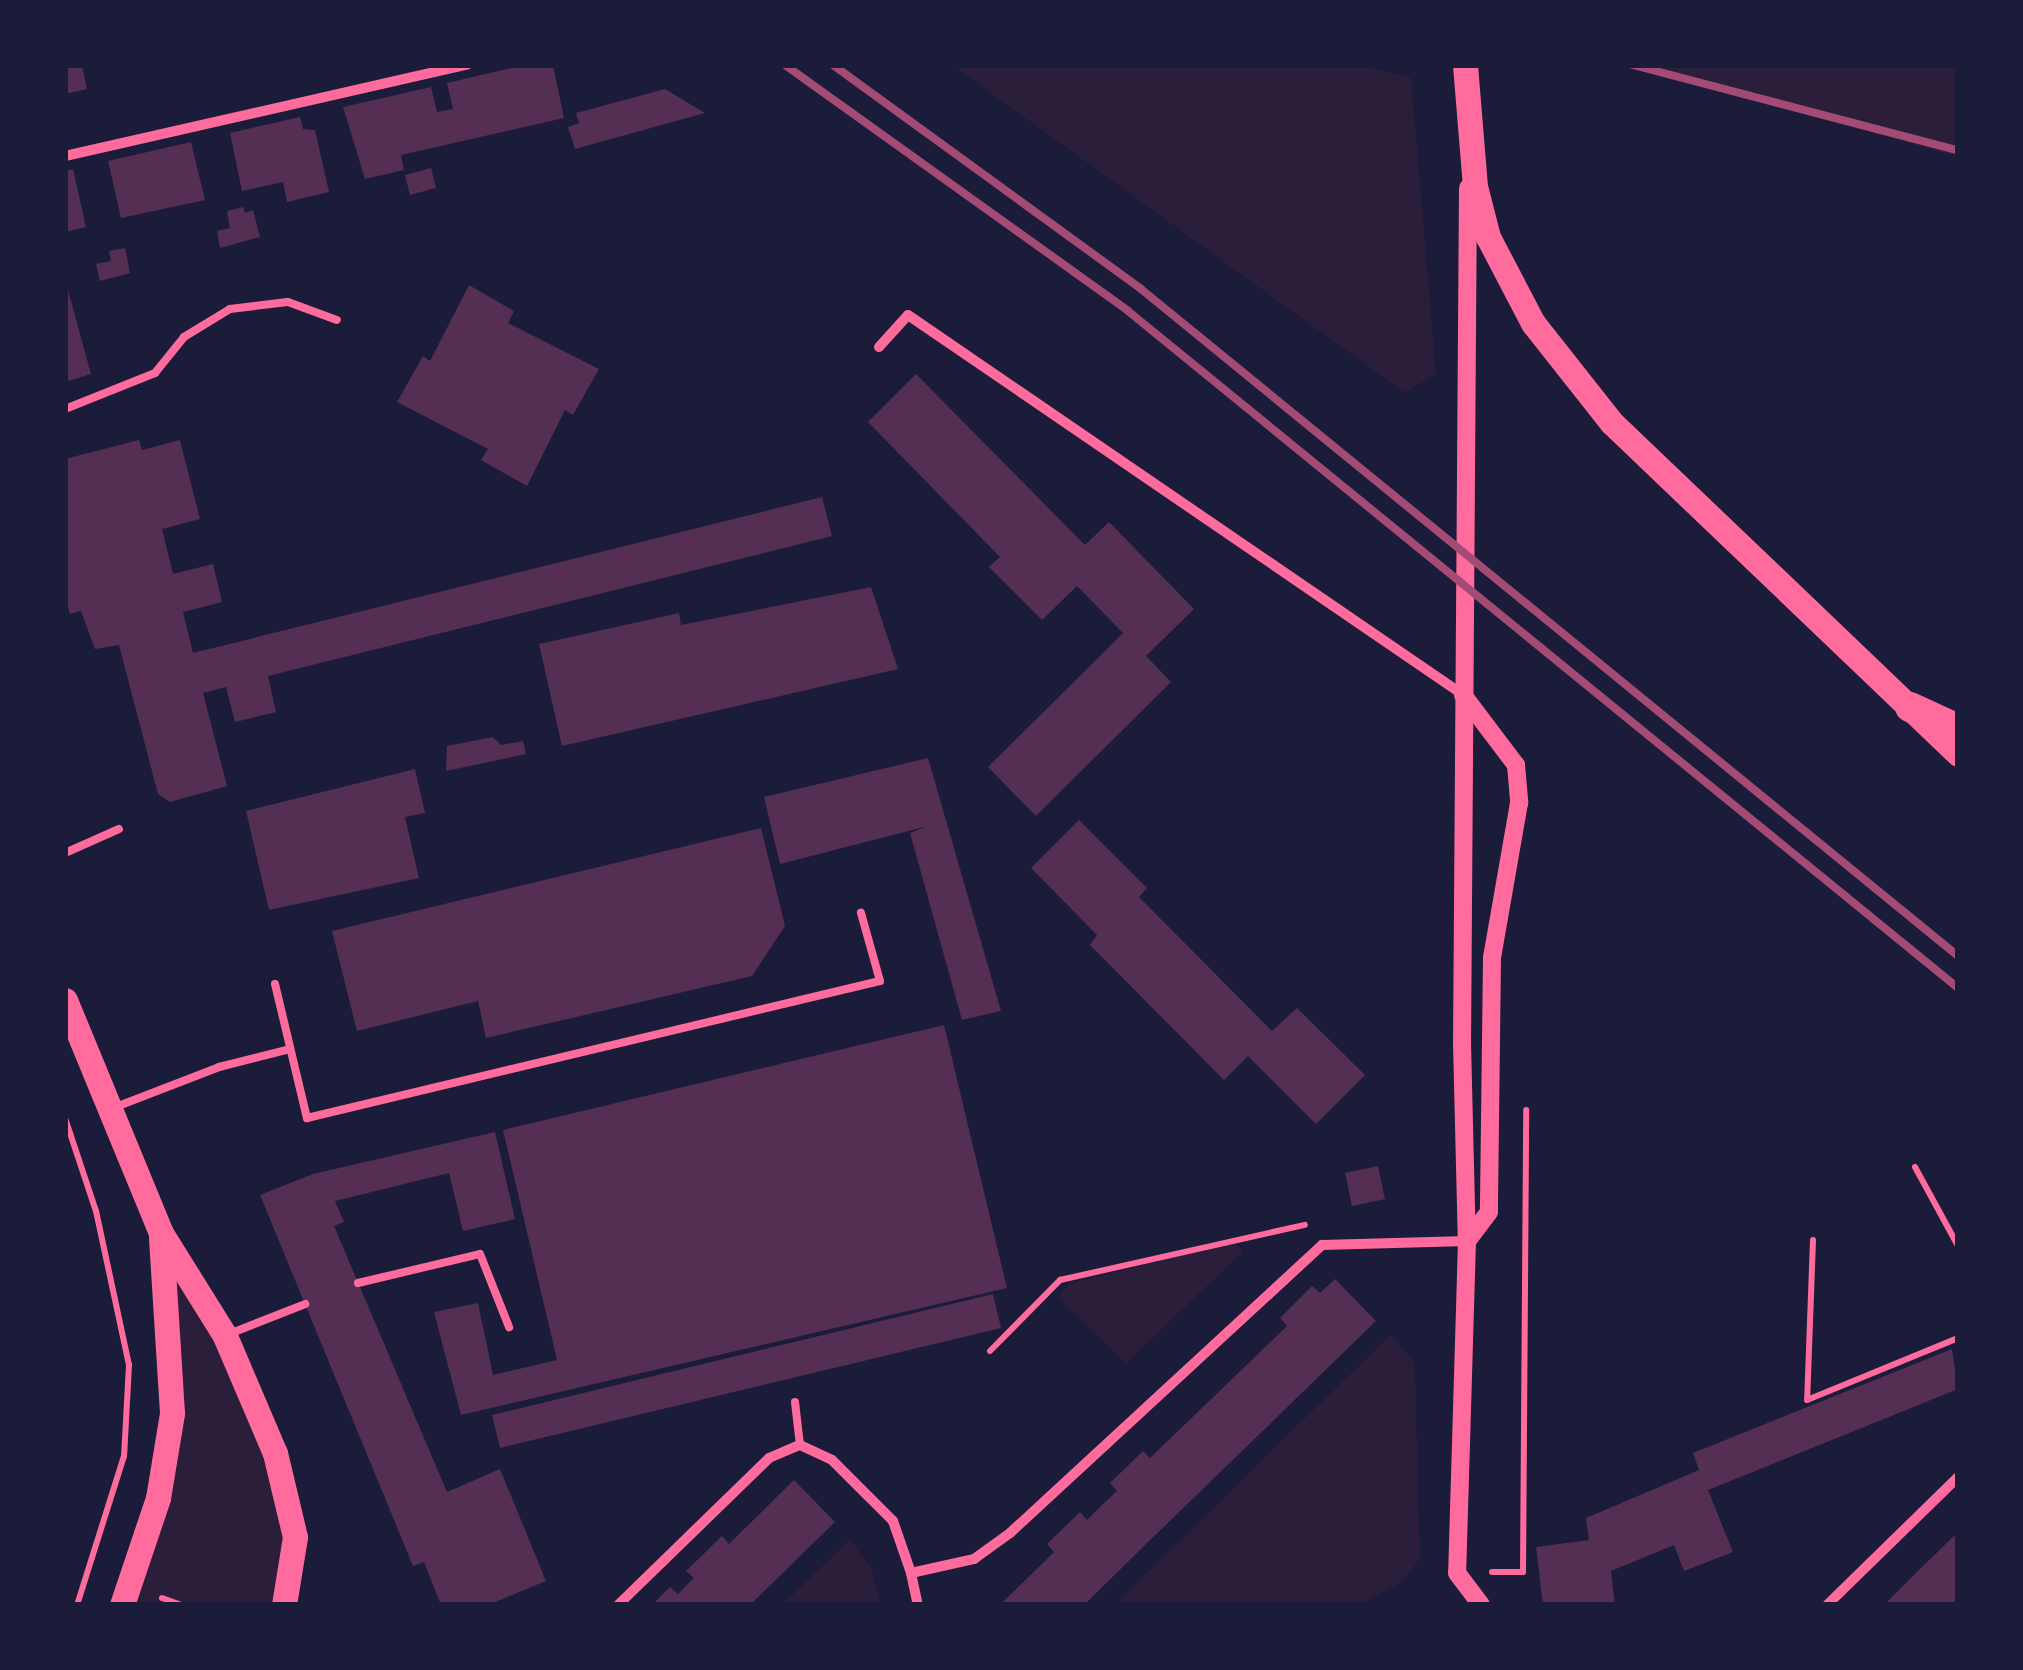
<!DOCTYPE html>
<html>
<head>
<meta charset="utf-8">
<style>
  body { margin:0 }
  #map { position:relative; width:2023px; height:1670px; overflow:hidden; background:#1b1b3a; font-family:"Exo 2",sans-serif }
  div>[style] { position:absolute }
  .green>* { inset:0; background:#2a1e3b }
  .building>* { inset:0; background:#542f53 }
  .path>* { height:6px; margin:-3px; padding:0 3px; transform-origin:3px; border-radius:3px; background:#ff6b9d }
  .service>* { height:8px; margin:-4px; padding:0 4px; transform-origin:4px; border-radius:4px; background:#ff6b9d }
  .minor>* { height:10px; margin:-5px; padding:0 5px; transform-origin:5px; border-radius:5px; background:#ff6b9d }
  .tertiary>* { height:18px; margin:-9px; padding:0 9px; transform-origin:9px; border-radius:9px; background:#ff6b9d }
  .primary>* { height:25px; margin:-12.5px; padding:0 12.5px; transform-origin:12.5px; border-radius:12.5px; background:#ff6b9d }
  .motorway>* { height:30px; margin:-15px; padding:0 15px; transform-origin:15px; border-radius:15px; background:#ff6b9d }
  .rail>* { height:8px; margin:-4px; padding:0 4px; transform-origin:4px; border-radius:4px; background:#a44b75 }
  span { translate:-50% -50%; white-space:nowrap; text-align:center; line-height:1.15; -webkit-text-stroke:8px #1b1b3a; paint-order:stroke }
  .frame { position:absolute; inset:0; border:68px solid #1b1b3a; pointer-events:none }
</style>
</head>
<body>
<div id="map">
  <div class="green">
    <i style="clip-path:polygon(952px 65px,1364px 65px,1411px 78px,1436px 374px,1405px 393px)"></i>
    <i style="clip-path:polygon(1626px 65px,1958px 65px,1958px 157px,1805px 114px)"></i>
    <i style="clip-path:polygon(161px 1233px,225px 1336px,286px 1492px,285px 1605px,122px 1605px,172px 1413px)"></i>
    <i style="clip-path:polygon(1235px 1242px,1243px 1251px,1126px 1364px,1058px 1298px,1069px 1284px)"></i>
    <i style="clip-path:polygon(1391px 1334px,1415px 1364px,1420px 1559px,1402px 1582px,1359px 1605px,1114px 1605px)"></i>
    <i style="clip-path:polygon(850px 1539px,872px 1569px,881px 1605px,782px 1605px)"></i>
  </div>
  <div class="building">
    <i style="clip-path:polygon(65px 65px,82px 65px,87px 89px,65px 94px)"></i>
    <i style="clip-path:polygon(524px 65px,553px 65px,564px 118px,401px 155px,404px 170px,365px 179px,343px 107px,431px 87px,437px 112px,453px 109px,447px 83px)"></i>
    <i style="clip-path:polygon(665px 89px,705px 113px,575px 149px,568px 127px,579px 123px,576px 113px)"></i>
    <i style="clip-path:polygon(300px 117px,303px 129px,315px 130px,329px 192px,287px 202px,283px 182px,242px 191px,230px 133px)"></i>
    <i style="clip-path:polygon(191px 142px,205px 200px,121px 218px,108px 161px)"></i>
    <i style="clip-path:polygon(431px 168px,436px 188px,410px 195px,405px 175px)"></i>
    <i style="clip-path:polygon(73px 169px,86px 227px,65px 232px,65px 171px)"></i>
    <i style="clip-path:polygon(243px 207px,245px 213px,253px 210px,260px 237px,220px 248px,217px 231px,230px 228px,227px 211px)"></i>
    <i style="clip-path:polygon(125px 248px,130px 273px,100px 281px,96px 264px,111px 261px,109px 251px)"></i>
    <i style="clip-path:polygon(469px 285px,514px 311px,508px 323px,599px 369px,573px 415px,565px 410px,527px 486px,481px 460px,488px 449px,397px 402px,423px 356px,430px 361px)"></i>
    <i style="clip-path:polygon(68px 290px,91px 374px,65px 382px,65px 291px)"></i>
    <i style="clip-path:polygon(916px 374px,1085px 545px,1109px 522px,1194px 609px,1146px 656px,1171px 682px,1036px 816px,988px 767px,1123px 633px,1077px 586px,1042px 620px,989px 567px,1000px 557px,868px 422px)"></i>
    <i style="clip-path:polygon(139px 440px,142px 450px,180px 440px,185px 460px,200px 519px,162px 529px,173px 574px,213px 564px,222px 602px,183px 612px,193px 653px,822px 497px,832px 536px,268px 676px,276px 712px,235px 722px,226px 687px,203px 693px,227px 786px,170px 802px,158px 794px,119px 645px,95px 649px,81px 611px,70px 614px,65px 597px,65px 459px)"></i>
    <i style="clip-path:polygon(871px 587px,898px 669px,562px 746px,539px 644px,679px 613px,681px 625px)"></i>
    <i style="clip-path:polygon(493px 737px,501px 745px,523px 741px,526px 754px,446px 771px,447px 746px)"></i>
    <i style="clip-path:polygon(928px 758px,1001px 1011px,962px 1020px,910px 833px,928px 826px,780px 864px,764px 797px)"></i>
    <i style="clip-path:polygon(415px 769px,425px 813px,405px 817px,419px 878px,269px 910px,246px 811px)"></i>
    <i style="clip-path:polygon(1079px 820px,1147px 888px,1139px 897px,1272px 1031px,1297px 1008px,1365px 1075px,1316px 1124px,1248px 1056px,1224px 1080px,1090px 945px,1097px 935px,1031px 868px)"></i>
    <i style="clip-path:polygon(761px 828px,785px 926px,752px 976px,486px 1038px,478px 1001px,357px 1031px,332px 931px)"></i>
    <i style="clip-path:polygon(944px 1025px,1007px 1288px,461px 1415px,434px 1312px,478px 1303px,493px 1375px,557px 1360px,503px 1130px)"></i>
    <i style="clip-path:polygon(495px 1132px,515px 1219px,463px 1231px,449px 1173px,335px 1201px,344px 1222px,334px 1226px,447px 1492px,500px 1469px,546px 1581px,488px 1605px,441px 1605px,424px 1562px,413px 1566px,260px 1195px,313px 1174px)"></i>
    <i style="clip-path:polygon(1378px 1166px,1385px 1199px,1352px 1206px,1345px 1173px)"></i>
    <i style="clip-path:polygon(1335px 1279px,1376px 1321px,1143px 1547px,1084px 1605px,1000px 1605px,1054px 1552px,1047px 1544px,1080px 1512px,1087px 1520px,1102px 1505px,1117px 1491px,1110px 1483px,1143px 1451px,1150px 1458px,1287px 1326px,1280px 1318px,1312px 1286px,1320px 1293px)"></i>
    <i style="clip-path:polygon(993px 1294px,1001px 1328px,500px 1448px,492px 1415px)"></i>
    <i style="clip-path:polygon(1952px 1349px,1958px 1389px,1708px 1490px,1733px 1552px,1684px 1571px,1674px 1545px,1611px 1571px,1615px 1605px,1543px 1605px,1536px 1547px,1589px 1540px,1586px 1518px,1699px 1470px,1693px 1453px)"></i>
    <i style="clip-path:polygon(794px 1480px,835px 1522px,750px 1605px,652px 1605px,670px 1587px,678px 1594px,694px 1578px,686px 1571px,722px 1536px,729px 1544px)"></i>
    <i style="clip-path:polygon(1958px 1532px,1958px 1605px,1884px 1605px,1921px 1568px)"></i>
  </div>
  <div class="path">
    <i style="left:65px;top:1118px;width:98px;rotate:71.6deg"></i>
    <i style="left:96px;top:1211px;width:157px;rotate:77.9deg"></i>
    <i style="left:129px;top:1365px;width:91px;rotate:93.1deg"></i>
    <i style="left:124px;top:1456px;width:156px;rotate:107.5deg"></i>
    <i style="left:1915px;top:1167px;width:90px;rotate:61.4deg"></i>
    <i style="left:1813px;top:1240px;width:160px;rotate:92.1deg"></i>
    <i style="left:1807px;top:1400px;width:163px;rotate:-22.3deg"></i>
    <i style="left:990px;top:1351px;width:100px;rotate:-45.4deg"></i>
    <i style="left:1060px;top:1280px;width:251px;rotate:-12.7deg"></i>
    <i style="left:1492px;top:1572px;width:31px"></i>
    <i style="left:1523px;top:1572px;width:462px;rotate:-89.6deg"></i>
    <i style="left:162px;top:1598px;width:20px;rotate:20deg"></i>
  </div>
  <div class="service">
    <i style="left:65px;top:409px;width:97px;rotate:-21.8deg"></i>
    <i style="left:155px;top:373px;width:46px;rotate:-51.1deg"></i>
    <i style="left:184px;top:337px;width:54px;rotate:-31.3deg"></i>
    <i style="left:230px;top:309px;width:58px;rotate:-6.9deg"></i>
    <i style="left:288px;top:302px;width:52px;rotate:20.2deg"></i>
    <i style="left:65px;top:853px;width:59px;rotate:-24deg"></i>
    <i style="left:275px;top:984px;width:138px;rotate:76.6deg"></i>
    <i style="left:307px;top:1118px;width:589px;rotate:-13.45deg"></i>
    <i style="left:880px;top:981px;width:71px;rotate:-105.6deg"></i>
    <i style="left:113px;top:1108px;width:114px;rotate:-21.1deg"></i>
    <i style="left:219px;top:1067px;width:73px;rotate:-14.2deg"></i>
    <i style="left:358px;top:1283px;width:125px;rotate:-13.4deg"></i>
    <i style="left:480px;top:1254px;width:79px;rotate:68.3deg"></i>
    <i style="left:229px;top:1334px;width:82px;rotate:-21.5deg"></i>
    <i style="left:795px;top:1402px;width:43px;rotate:83.4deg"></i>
  </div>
  <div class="minor">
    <i style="left:65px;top:156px;width:412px;rotate:-12.8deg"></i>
    <i style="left:879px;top:347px;width:43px;rotate:-47.8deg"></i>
    <i style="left:908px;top:315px;width:671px;rotate:34.38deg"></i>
    <i style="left:911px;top:1573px;width:33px;rotate:78deg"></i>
    <i style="left:618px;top:1605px;width:211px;rotate:-44.2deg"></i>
    <i style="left:769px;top:1458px;width:34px;rotate:-23deg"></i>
    <i style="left:800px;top:1445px;width:35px;rotate:25deg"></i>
    <i style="left:832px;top:1460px;width:86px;rotate:45deg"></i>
    <i style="left:893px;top:1521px;width:55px;rotate:70.9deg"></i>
    <i style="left:911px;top:1573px;width:65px;rotate:-12.5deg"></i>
    <i style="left:974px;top:1559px;width:44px;rotate:-35.8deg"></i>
    <i style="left:1010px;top:1533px;width:425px;rotate:-42.7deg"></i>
    <i style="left:1322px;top:1245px;width:145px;rotate:-1.6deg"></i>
    <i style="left:1827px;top:1605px;width:183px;rotate:-44.3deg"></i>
  </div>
  <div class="tertiary">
    <i style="left:1468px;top:188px;width:855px;rotate:90.4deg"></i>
    <i style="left:1462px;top:1043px;width:198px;rotate:88.6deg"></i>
    <i style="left:1467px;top:1241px;width:332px;rotate:91.7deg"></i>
    <i style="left:1457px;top:1573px;width:40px;rotate:53deg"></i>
    <i style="left:1463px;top:695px;width:88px;rotate:52.9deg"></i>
    <i style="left:1516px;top:765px;width:38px;rotate:85deg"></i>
    <i style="left:1519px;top:803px;width:157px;rotate:99.9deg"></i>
    <i style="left:1492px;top:958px;width:254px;rotate:90.7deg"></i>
    <i style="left:1489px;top:1212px;width:36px;rotate:127deg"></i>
  </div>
  <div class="primary">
    <i style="left:1465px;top:65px;width:121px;rotate:85.3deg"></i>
    <i style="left:1475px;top:186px;width:53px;rotate:75.7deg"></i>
    <i style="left:1488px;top:237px;width:97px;rotate:62.4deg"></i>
    <i style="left:1533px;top:323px;width:127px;rotate:51.7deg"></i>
    <i style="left:1612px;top:423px;width:479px;rotate:43.7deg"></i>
    <i style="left:65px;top:1000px;width:252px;rotate:67.6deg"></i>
    <i style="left:161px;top:1233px;width:121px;rotate:58.1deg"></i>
    <i style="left:225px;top:1336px;width:127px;rotate:66.9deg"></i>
    <i style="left:275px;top:1453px;width:86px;rotate:76.6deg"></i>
    <i style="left:295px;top:1537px;width:69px;rotate:99.2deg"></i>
    <i style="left:122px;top:1605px;width:113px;rotate:-71.4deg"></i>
    <i style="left:158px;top:1498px;width:86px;rotate:-80.6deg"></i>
    <i style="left:172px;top:1413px;width:175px;rotate:-93.6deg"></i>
  </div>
  <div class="motorway">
    <i style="left:1910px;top:707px;width:53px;rotate:24.6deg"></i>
  </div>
  <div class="rail">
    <i style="left:785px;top:65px;width:422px;rotate:35.6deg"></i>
    <i style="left:1128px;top:311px;width:1071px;rotate:39.2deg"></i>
    <i style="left:833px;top:65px;width:381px;rotate:36deg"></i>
    <i style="left:1141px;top:289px;width:1055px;rotate:39.23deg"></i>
    <i style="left:1633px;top:65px;width:336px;rotate:14.7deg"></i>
  </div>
  <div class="frame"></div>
</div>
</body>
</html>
